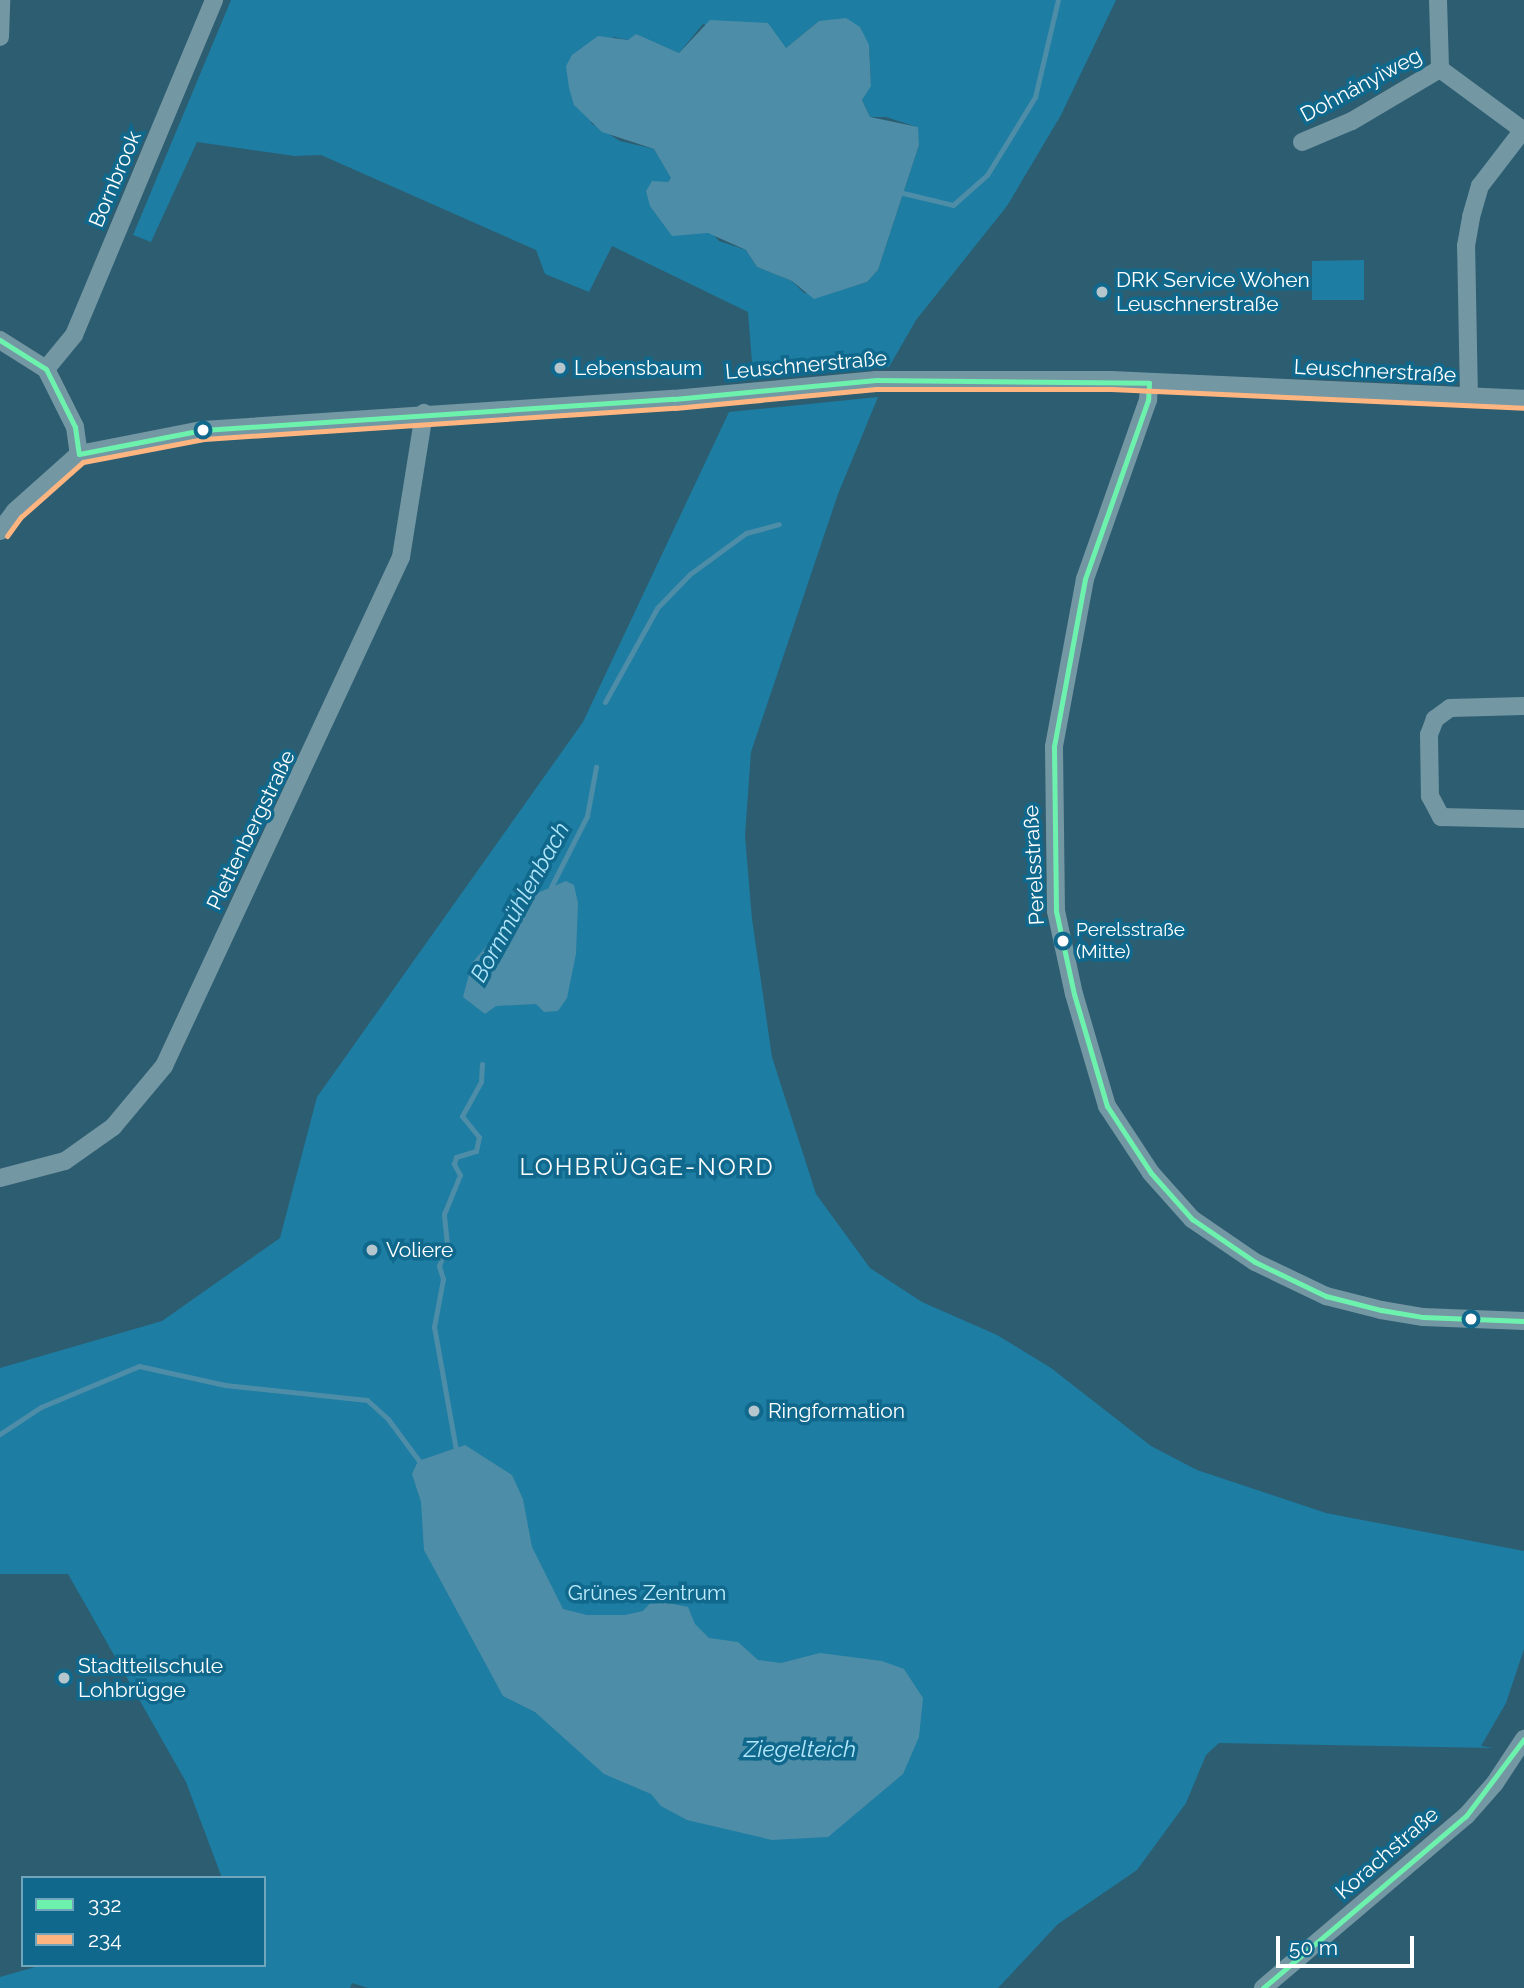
<!DOCTYPE html>
<html>
<head>
<meta charset="utf-8">
<style>
  body { margin:0 }
  #map { position:relative; width:1524px; height:1988px; overflow:hidden; background:#2d5d70; font-family:Raleway,sans-serif }
  div>[style] { position:absolute }
  .green>* { inset:0; background:#1d7da2 }
  .water>* { inset:0; background:#4e8da7 }
  .stream>* { height:5px; margin:-2.5px; padding:0 2.5px; transform-origin:2.5px; border-radius:2.5px; background:#4e8da7 }
  .minor>* { height:18px; margin:-9px; padding:0 9px; transform-origin:9px; border-radius:9px; background:#7497a4 }
  .bus-1>* { height:5px; margin:-2.5px; padding:0 2.5px; transform-origin:2.5px; border-radius:2.5px; background:#6df2ae }
  .bus-2>* { height:5px; margin:-2.5px; padding:0 2.5px; transform-origin:2.5px; border-radius:2.5px; background:#ffb580 }
  .dots>* { width:19px; height:19px; translate:-50% -50%; box-sizing:border-box; border:4px solid #10698d; border-radius:50% }
  span { translate:-50% -50%; white-space:nowrap; text-align:center; line-height:1.15; -webkit-text-stroke:7px #10698d; paint-order:stroke }
  .bus-label { font-size:19px; color:#fff }
  .left { translate:0 -50%; text-align:left }
  .street-label { font-size:21px; color:#fff }
  .poi-label { font-size:21px; color:#fff }
  .park-label { font-size:21px; color:#beecfd }
  .water-label { font-size:23px; color:#b1e6fb; font-style:italic }
  .quarter-label { font-size:24px; color:#fff; letter-spacing:2px }
  .legend { position:absolute; left:21px; top:1876px; width:245px; height:91px; box-sizing:border-box; background:#10698d; border:2px solid #70a5bb; margin:0; padding:9px 12px; list-style:none; font-size:21px; color:#fff }
  .legend li { display:flex; align-items:center; gap:14px; height:35px }
  .legend b { width:35px; border:2px solid #70a5bb }
  .scale { position:absolute; left:1276px; top:1936px; width:138px; height:32px; box-sizing:border-box; border:4px solid #fff; border-top:0; padding-left:9px; font-size:21px; line-height:24px; white-space:nowrap; color:#fff; -webkit-text-stroke:5px #10698d; paint-order:stroke }
</style>
</head>
<body>
<div id="map">
  <div class="green">
    <i style="clip-path:polygon(evenodd,231px 0,1116px 0,1061px 115px,1007px 206px,916px 320px,889px 367px,753px 375px,748px 312px,612px 246px,589px 292px,545px 274px,536px 250px,321px 155px,295px 156px,197px 142px,151px 242px,133px 235px,231px 0,819px 21px,869px 45px,871px 85px,862px 100px,870px 117px,886px 117px,917px 127px,919px 145px,878px 270px,867px 282px,825px 295px,804px 293px,792px 281px,757px 267px,746px 250px,719px 241px,668px 182px,672px 177px,654px 149px,620px 141px,591px 123px,613px 37px,628px 40px,636px 35px,679px 53px,703px 24px,786px 48px,819px 21px)"></i>
    <i style="clip-path:polygon(1364px 260px,1364px 300px,1312px 300px,1312px 261px)"></i>
    <i style="clip-path:polygon(878px 397px,838px 494px,751px 752px,745px 836px,752px 919px,772px 1057px,816px 1194px,870px 1268px,922px 1302px,997px 1335px,1051px 1368px,1151px 1446px,1197px 1470px,1326px 1513px,1524px 1551px,1524px 1649px,1506px 1703px,1481px 1746px,1494px 1748px,1219px 1743px,1206px 1755px,1186px 1803px,1137px 1870px,1058px 1924px,998px 1988px,368px 1988px,352px 1983px,350px 1988px,0 1988px,0 1977px,42px 1965px,264px 1965px,264px 1878px,222px 1878px,186px 1782px,68px 1574px,0 1574px,0 1368px,162px 1321px,280px 1238px,317px 1097px,583px 722px,729px 412px)"></i>
  </div>
  <div class="water">
    <i style="clip-path:polygon(846px 18px,860px 27px,869px 45px,871px 86px,862px 100px,870px 117px,918px 127px,919px 145px,878px 270px,867px 282px,814px 299px,792px 281px,757px 267px,746px 250px,708px 233px,672px 236px,650px 206px,646px 191px,652px 181px,668px 182px,671px 178px,654px 149px,602px 132px,574px 105px,569px 88px,566px 66px,572px 55px,598px 36px,628px 40px,636px 34px,679px 53px,710px 20px,768px 23px,786px 48px,819px 21px)"></i>
    <i style="clip-path:polygon(566px 881px,574px 885px,578px 903px,576px 954px,567px 998px,558px 1011px,544px 1012px,536px 1004px,496px 1006px,485px 1014px,463px 997px,472px 963px,530px 896px)"></i>
    <i style="clip-path:polygon(465px 1445px,512px 1475px,523px 1499px,532px 1547px,563px 1609px,587px 1615px,625px 1615px,643px 1611px,653px 1600px,688px 1607px,695px 1624px,709px 1638px,738px 1642px,758px 1660px,781px 1663px,820px 1653px,882px 1661px,904px 1669px,923px 1698px,919px 1737px,903px 1774px,828px 1837px,772px 1840px,687px 1820px,661px 1806px,651px 1794px,604px 1774px,535px 1712px,503px 1696px,424px 1550px,421px 1502px,412px 1474px,418px 1461px)"></i>
  </div>
  <div class="stream">
    <i style="left:903px;top:193px;width:51px;rotate:13.5deg"></i>
    <i style="left:953px;top:205px;width:45px;rotate:-41.4deg"></i>
    <i style="left:987px;top:175px;width:92px;rotate:-58.4deg"></i>
    <i style="left:1035px;top:97px;width:100px;rotate:-76.7deg"></i>
    <i style="left:605px;top:702px;width:107px;rotate:-61deg"></i>
    <i style="left:657px;top:608px;width:47px;rotate:-45.9deg"></i>
    <i style="left:690px;top:574px;width:69px;rotate:-36.2deg"></i>
    <i style="left:746px;top:533px;width:34px;rotate:-15deg"></i>
    <i style="left:551px;top:887px;width:80px;rotate:-63.1deg"></i>
    <i style="left:587px;top:816px;width:50px;rotate:-79.6deg"></i>
    <i style="left:0;top:1434px;width:49px;rotate:-33.4deg"></i>
    <i style="left:41px;top:1407px;width:106px;rotate:-22.7deg"></i>
    <i style="left:139px;top:1366px;width:88px;rotate:12.5deg"></i>
    <i style="left:225px;top:1385px;width:143px;rotate:6deg"></i>
    <i style="left:367px;top:1400px;width:28px;rotate:42deg"></i>
    <i style="left:388px;top:1419px;width:57px;rotate:53.5deg"></i>
    <i style="left:456px;top:1450px;width:125px;rotate:-100.1deg"></i>
    <i style="left:434px;top:1327px;width:49px;rotate:-79.4deg"></i>
    <i style="left:443px;top:1279px;width:14px;rotate:-107deg"></i>
    <i style="left:439px;top:1266px;width:23px;rotate:-70deg"></i>
    <i style="left:447px;top:1244px;width:30px;rotate:-96deg"></i>
    <i style="left:444px;top:1214px;width:42px;rotate:-67.7deg"></i>
    <i style="left:460px;top:1175px;width:13px;rotate:-119deg"></i>
    <i style="left:454px;top:1164px;width:7px;rotate:-74deg"></i>
    <i style="left:456px;top:1157px;width:21px;rotate:-17deg"></i>
    <i style="left:476px;top:1151px;width:14px;rotate:-78deg"></i>
    <i style="left:479px;top:1137px;width:27px;rotate:-129deg"></i>
    <i style="left:462px;top:1116px;width:39px;rotate:-61deg"></i>
    <i style="left:481px;top:1082px;width:18px;rotate:-87deg"></i>
  </div>
  <div class="minor">
    <i style="left:1438px;top:0;width:69px;rotate:88.3deg"></i>
    <i style="left:1440px;top:69px;width:104px;rotate:36.4deg"></i>
    <i style="left:0;top:37px;width:37px;rotate:-88deg"></i>
    <i style="left:1302px;top:142px;width:54px;rotate:-22.8deg"></i>
    <i style="left:1352px;top:121px;width:102px;rotate:-30.6deg"></i>
    <i style="left:0;top:340px;width:54px;rotate:32.2deg"></i>
    <i style="left:46px;top:369px;width:65px;rotate:63.4deg"></i>
    <i style="left:75px;top:427px;width:27px;rotate:82deg"></i>
    <i style="left:46px;top:369px;width:44px;rotate:-50.5deg"></i>
    <i style="left:74px;top:335px;width:363px;rotate:-67.3deg"></i>
    <i style="left:1149px;top:383px;width:17px;rotate:93deg"></i>
    <i style="left:1148px;top:400px;width:190px;rotate:109.4deg"></i>
    <i style="left:1085px;top:579px;width:171px;rotate:100.5deg"></i>
    <i style="left:1054px;top:747px;width:164px;rotate:89.3deg"></i>
    <i style="left:1056px;top:911px;width:85px;rotate:77.8deg"></i>
    <i style="left:1074px;top:994px;width:117px;rotate:73.6deg"></i>
    <i style="left:1107px;top:1106px;width:80px;rotate:56.7deg"></i>
    <i style="left:1151px;top:1173px;width:62px;rotate:48.3deg"></i>
    <i style="left:1192px;top:1219px;width:76px;rotate:34.3deg"></i>
    <i style="left:1255px;top:1262px;width:79px;rotate:25.6deg"></i>
    <i style="left:1326px;top:1296px;width:57px;rotate:14.3deg"></i>
    <i style="left:1381px;top:1310px;width:43px;rotate:9.5deg"></i>
    <i style="left:1423px;top:1317px;width:101px;rotate:2.3deg"></i>
    <i style="left:1469px;top:398px;width:152px;rotate:-91.1deg"></i>
    <i style="left:1466px;top:246px;width:29px;rotate:-80deg"></i>
    <i style="left:1471px;top:217px;width:32px;rotate:-74deg"></i>
    <i style="left:1480px;top:186px;width:71px;rotate:-52.5deg"></i>
    <i style="left:0;top:531px;width:25px;rotate:-53deg"></i>
    <i style="left:15px;top:511px;width:86px;rotate:-41.7deg"></i>
    <i style="left:79px;top:454px;width:126px;rotate:-11deg"></i>
    <i style="left:203px;top:430px;width:472px;rotate:-3.8deg"></i>
    <i style="left:674px;top:399px;width:203px;rotate:-5.4deg"></i>
    <i style="left:876px;top:380px;width:235px"></i>
    <i style="left:1111px;top:380px;width:413px;rotate:2.6deg"></i>
    <i style="left:1524px;top:706px;width:74px;rotate:178.5deg"></i>
    <i style="left:1450px;top:708px;width:19px;rotate:144deg"></i>
    <i style="left:1435px;top:719px;width:17px;rotate:111deg"></i>
    <i style="left:1429px;top:735px;width:61px;rotate:89.1deg"></i>
    <i style="left:1430px;top:796px;width:24px;rotate:62deg"></i>
    <i style="left:1441px;top:817px;width:83px;rotate:1.4deg"></i>
    <i style="left:0;top:1178px;width:67px;rotate:-14.7deg"></i>
    <i style="left:65px;top:1161px;width:59px;rotate:-35.3deg"></i>
    <i style="left:113px;top:1127px;width:80px;rotate:-50.1deg"></i>
    <i style="left:164px;top:1066px;width:561px;rotate:-65.03deg"></i>
    <i style="left:401px;top:557px;width:146px;rotate:-80.9deg"></i>
    <i style="left:1263px;top:1988px;width:266px;rotate:-40.3deg"></i>
    <i style="left:1466px;top:1816px;width:44px;rotate:-48.7deg"></i>
    <i style="left:1495px;top:1783px;width:53px;rotate:-56.6deg"></i>
  </div>
  <div class="bus-1">
    <i style="left:0;top:340px;width:54px;rotate:32.2deg"></i>
    <i style="left:46px;top:369px;width:65px;rotate:63.4deg"></i>
    <i style="left:75px;top:427px;width:27px;rotate:82deg"></i>
    <i style="left:1149px;top:383px;width:17px;rotate:93deg"></i>
    <i style="left:1148px;top:400px;width:190px;rotate:109.4deg"></i>
    <i style="left:1085px;top:579px;width:171px;rotate:100.5deg"></i>
    <i style="left:1054px;top:747px;width:164px;rotate:89.3deg"></i>
    <i style="left:1056px;top:911px;width:85px;rotate:77.8deg"></i>
    <i style="left:1074px;top:994px;width:117px;rotate:73.6deg"></i>
    <i style="left:1107px;top:1106px;width:80px;rotate:56.7deg"></i>
    <i style="left:1151px;top:1173px;width:62px;rotate:48.3deg"></i>
    <i style="left:1192px;top:1219px;width:76px;rotate:34.3deg"></i>
    <i style="left:1255px;top:1262px;width:79px;rotate:25.6deg"></i>
    <i style="left:1326px;top:1296px;width:57px;rotate:14.3deg"></i>
    <i style="left:1381px;top:1310px;width:43px;rotate:9.5deg"></i>
    <i style="left:1423px;top:1317px;width:101px;rotate:2.3deg"></i>
    <i style="left:79px;top:454px;width:126px;rotate:-11deg"></i>
    <i style="left:203px;top:430px;width:472px;rotate:-3.8deg"></i>
    <i style="left:674px;top:399px;width:203px;rotate:-5.4deg"></i>
    <i style="left:876px;top:380px;width:273px;rotate:0.6deg"></i>
    <i style="left:1263px;top:1988px;width:266px;rotate:-40.3deg"></i>
    <i style="left:1466px;top:1816px;width:96px;rotate:-53deg"></i>
  </div>
  <div class="bus-2">
    <i style="left:7px;top:536px;width:24px;rotate:-54deg"></i>
    <i style="left:21px;top:517px;width:83px;rotate:-41.6deg"></i>
    <i style="left:83px;top:462px;width:123px;rotate:-10.8deg"></i>
    <i style="left:204px;top:439px;width:472px;rotate:-3.8deg"></i>
    <i style="left:675px;top:408px;width:202px;rotate:-5.4deg"></i>
    <i style="left:876px;top:389px;width:235px"></i>
    <i style="left:1111px;top:389px;width:413px;rotate:2.6deg"></i>
  </div>
  <div class="dots">
    <i style="left:1102px;top:292px;background:#b6c6cd"></i>
    <i style="left:560px;top:368px;background:#b6c6cd"></i>
    <i style="left:203px;top:430px;background:#fff"></i>
    <i style="left:1063px;top:941px;background:#fff"></i>
    <i style="left:372px;top:1250px;background:#b6c6cd"></i>
    <i style="left:1471px;top:1319px;background:#fff"></i>
    <i style="left:754px;top:1411px;background:#b6c6cd"></i>
    <i style="left:64px;top:1678px;background:#b6c6cd"></i>
  </div>
  <div class="bus-label">
    <span class="left" style="left:1076px;top:941px">Perelsstraße<br>(Mitte)</span>
  </div>
  <div class="street-label">
    <span style="left:1361px;top:85px;rotate:-28deg">Dohnányiweg</span>
    <span style="left:115px;top:179px;rotate:-67deg">Bornbrook</span>
    <span style="left:806px;top:365px;rotate:-5deg">Leuschnerstraße</span>
    <span style="left:1375px;top:371px;rotate:3deg">Leuschnerstraße</span>
    <span style="left:251px;top:830px;rotate:-64deg">Plettenbergstraße</span>
    <span style="left:1034px;top:865px;rotate:-93deg">Perelsstraße</span>
    <span style="left:1387px;top:1853px;rotate:-41deg">Korachstraße</span>
  </div>
  <div class="poi-label">
    <span class="left" style="left:1116px;top:292px">DRK Service Wohen<br>Leuschnerstraße</span>
    <span class="left" style="left:574px;top:368px">Lebensbaum</span>
    <span class="left" style="left:386px;top:1250px">Voliere</span>
    <span class="left" style="left:768px;top:1411px">Ringformation</span>
    <span class="left" style="left:78px;top:1678px">Stadtteilschule<br>Lohbrügge</span>
  </div>
  <div class="park-label">
    <span style="left:647px;top:1593px">Grünes Zentrum</span>
  </div>
  <div class="water-label">
    <span style="left:520px;top:902px;rotate:-61deg">Bornmühlenbach</span>
    <span style="left:800px;top:1749px">Ziegelteich</span>
  </div>
  <div class="quarter-label">
    <span style="left:647px;top:1167px">LOHBRÜGGE-NORD</span>
  </div>
  <ul class="legend">
  <li><b style="height:9px;background:#6df2ae"></b>332</li>
  <li><b style="height:9px;background:#ffb580"></b>234</li>
  </ul>
  <div class="scale">50 m</div>
</div>
</body>
</html>
